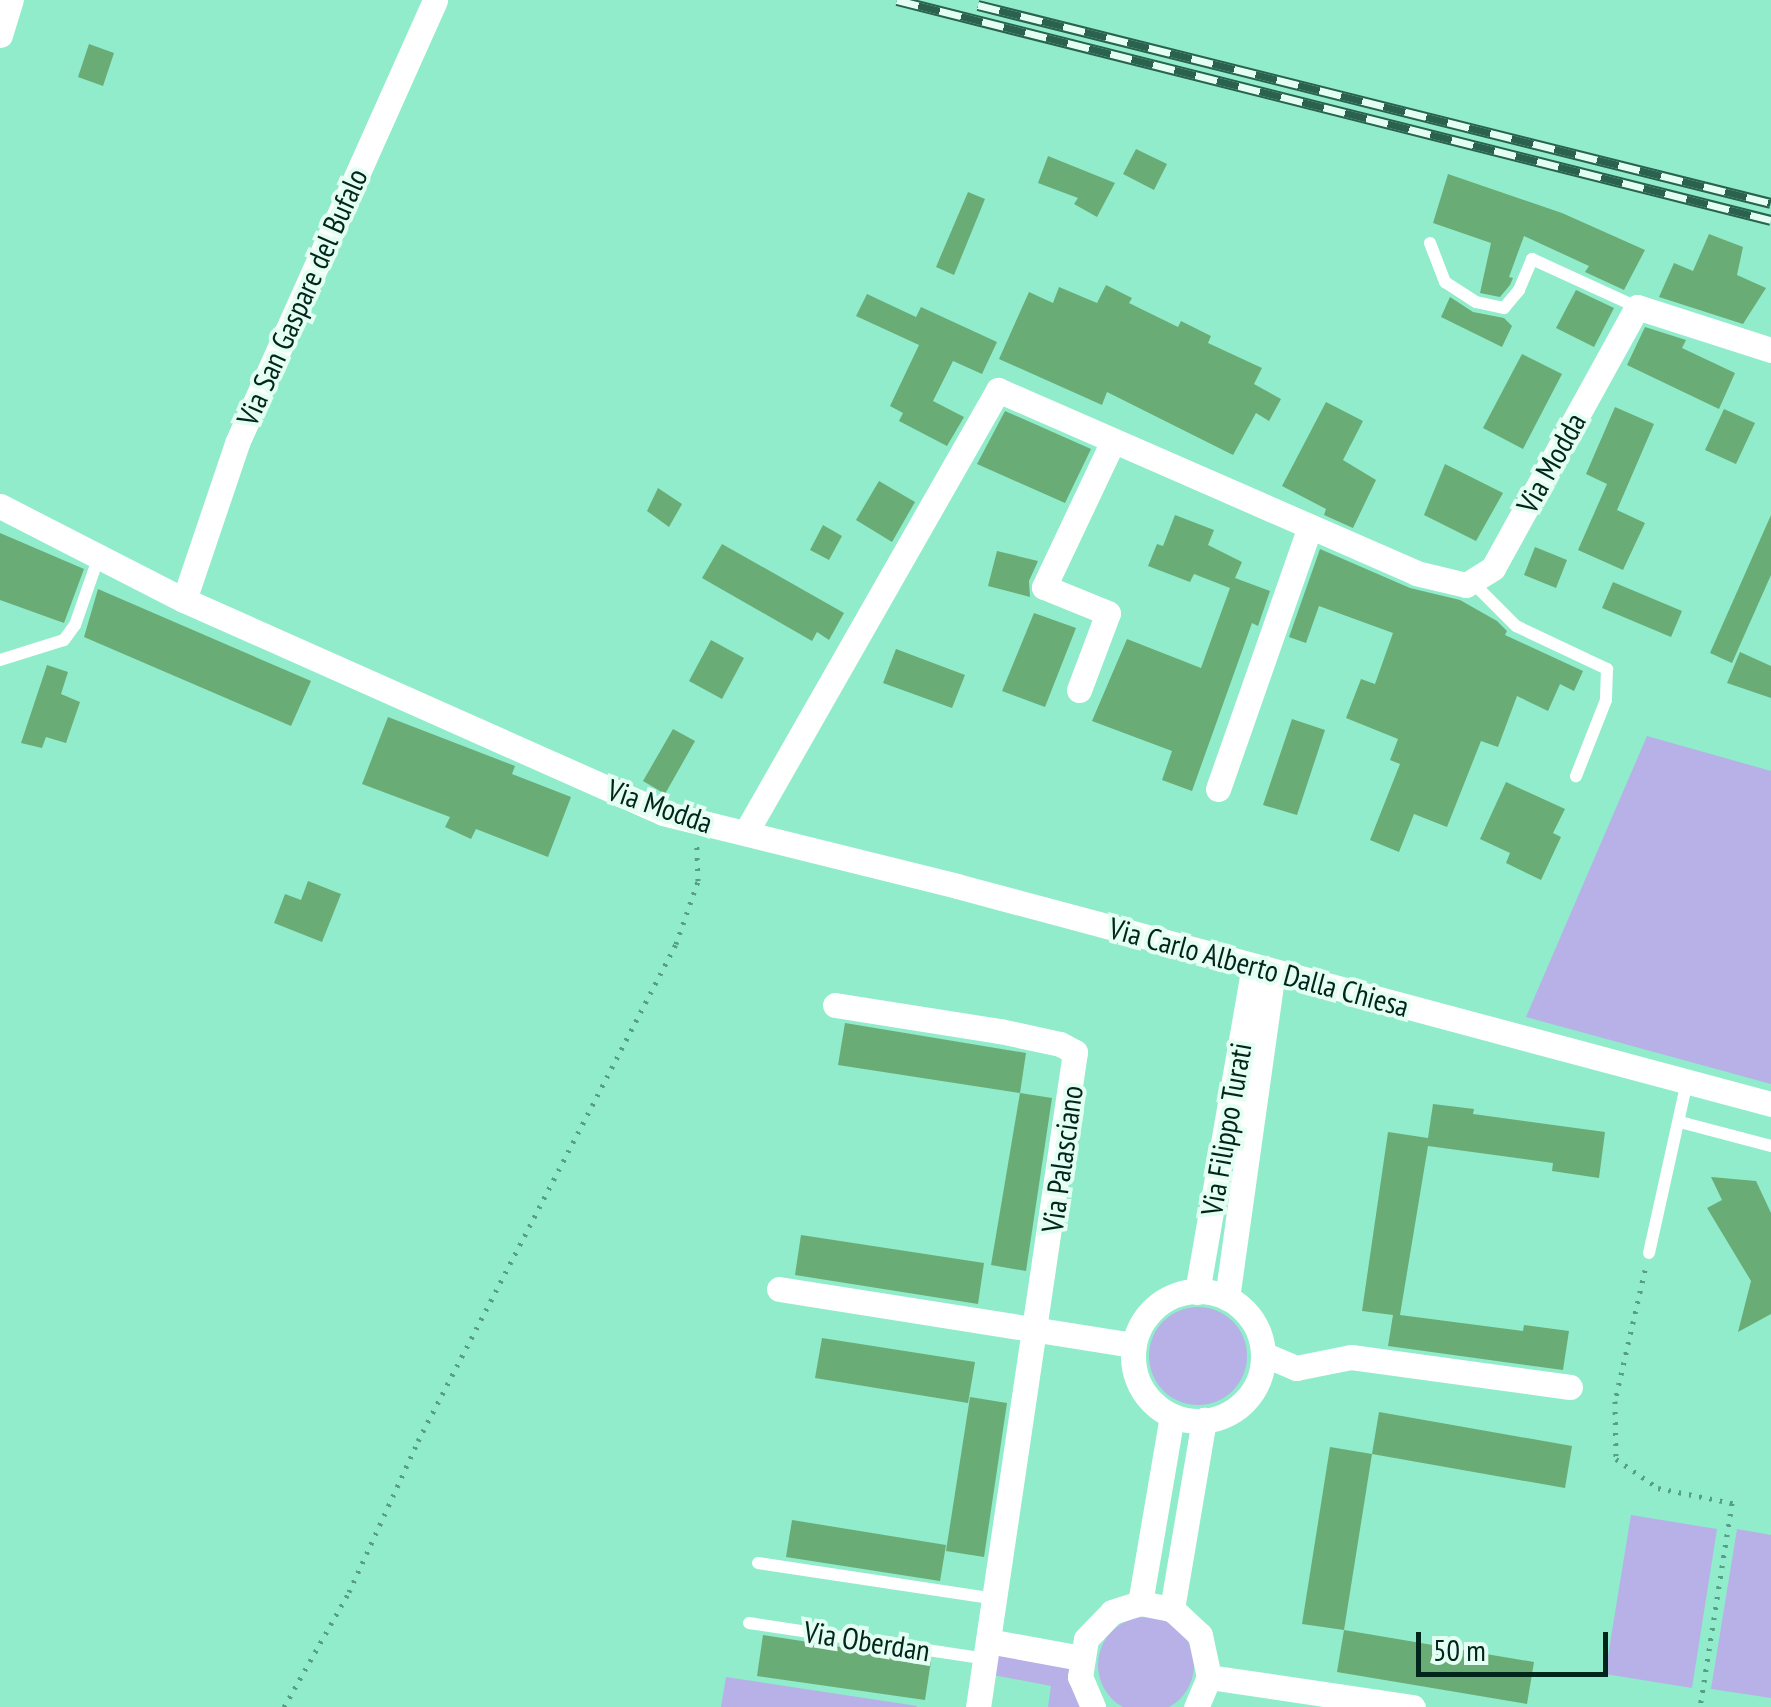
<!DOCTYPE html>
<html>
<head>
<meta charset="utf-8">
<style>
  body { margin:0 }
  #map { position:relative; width:1771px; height:1707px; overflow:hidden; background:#90eccb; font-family:"PT Sans Narrow",sans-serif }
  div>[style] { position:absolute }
  .green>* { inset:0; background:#b7b1e7 }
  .round { border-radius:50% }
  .building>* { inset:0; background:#6aac76 }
  .path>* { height:5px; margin-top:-2.5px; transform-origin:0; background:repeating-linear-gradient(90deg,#579e86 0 2.5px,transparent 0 10.5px) }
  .lane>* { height:12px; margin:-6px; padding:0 6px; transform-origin:6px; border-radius:6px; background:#fff }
  .street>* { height:25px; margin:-12.5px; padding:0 12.5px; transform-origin:12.5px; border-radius:12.5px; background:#fff }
  .street>.ring { margin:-12.5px; padding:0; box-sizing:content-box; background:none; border:25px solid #fff; border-radius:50% }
  .rail>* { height:11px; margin-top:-5.5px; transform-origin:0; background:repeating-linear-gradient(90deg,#e5fef4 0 22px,#2b614f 0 44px); box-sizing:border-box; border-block:2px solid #2b614f }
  span { translate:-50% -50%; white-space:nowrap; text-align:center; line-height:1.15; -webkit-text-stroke:8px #e5fef4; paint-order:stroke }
  .street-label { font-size:30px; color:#00261b }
  .scale { position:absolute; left:1416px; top:1632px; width:192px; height:45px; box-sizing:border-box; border:5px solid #00261b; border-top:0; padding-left:12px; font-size:30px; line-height:35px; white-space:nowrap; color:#00261b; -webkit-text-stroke:8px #e5fef4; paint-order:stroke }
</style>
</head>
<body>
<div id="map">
  <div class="green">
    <i style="clip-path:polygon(1647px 736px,1771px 771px,1771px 1084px,1526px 1017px)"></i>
    <i class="round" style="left:1149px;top:1307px;width:98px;height:98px"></i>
    <i style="clip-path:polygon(1631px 1515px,1717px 1529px,1692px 1688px,1605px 1674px)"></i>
    <i style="clip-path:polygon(1737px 1529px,1771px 1535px,1771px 1698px,1711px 1689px)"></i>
    <i class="round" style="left:1098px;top:1617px;width:96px;height:96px"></i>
    <i style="clip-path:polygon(996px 1653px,1071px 1669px,1085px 1707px,1048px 1707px,1051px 1686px,993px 1675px)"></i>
    <i style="clip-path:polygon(726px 1677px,917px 1706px,916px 1707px,721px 1707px)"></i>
  </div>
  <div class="building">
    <i style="clip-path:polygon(89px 44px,114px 53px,103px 86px,78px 77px)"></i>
    <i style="clip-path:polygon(1136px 149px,1167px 164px,1154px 190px,1123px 174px)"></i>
    <i style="clip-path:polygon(1048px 156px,1115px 183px,1097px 217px,1074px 204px,1078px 198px,1038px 183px)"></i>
    <i style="clip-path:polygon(1448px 174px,1562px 213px,1645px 250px,1624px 290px,1585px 272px,1589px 266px,1524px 236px,1509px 277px,1513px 278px,1510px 285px,1500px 297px,1480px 293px,1491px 243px,1433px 223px)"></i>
    <i style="clip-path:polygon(968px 192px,985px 199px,954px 275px,936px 267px)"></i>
    <i style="clip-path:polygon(1709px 234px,1743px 247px,1737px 275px,1766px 288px,1743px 324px,1659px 297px,1674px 263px,1693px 271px)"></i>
    <i style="clip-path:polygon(1106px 285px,1132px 298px,1129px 303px,1178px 327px,1181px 321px,1211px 336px,1208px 343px,1262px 368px,1254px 384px,1281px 399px,1269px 421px,1256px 413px,1233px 455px,1107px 392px,1102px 405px,999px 359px,1029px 292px,1053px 303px,1059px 287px,1097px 303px)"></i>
    <i style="clip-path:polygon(1576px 290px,1614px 308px,1594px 347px,1556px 328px)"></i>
    <i style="clip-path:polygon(867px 294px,916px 317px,921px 307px,997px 342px,982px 374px,953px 361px,933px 401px,964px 417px,947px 446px,899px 421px,903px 413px,890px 406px,919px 345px,856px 316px)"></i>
    <i style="clip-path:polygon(1450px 297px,1473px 312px,1504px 318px,1512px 326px,1502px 347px,1441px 317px)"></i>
    <i style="clip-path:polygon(1645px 327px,1686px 340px,1682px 348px,1735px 373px,1719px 409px,1627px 365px)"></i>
    <i style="clip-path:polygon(1522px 354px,1562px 374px,1523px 449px,1483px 428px)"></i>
    <i style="clip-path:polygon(1326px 402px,1363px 421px,1343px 460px,1376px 480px,1353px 528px,1324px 515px,1326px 509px,1282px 486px)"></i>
    <i style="clip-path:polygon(1615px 407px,1654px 424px,1617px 510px,1645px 523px,1623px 570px,1578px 550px,1607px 484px,1586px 474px)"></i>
    <i style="clip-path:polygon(1724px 409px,1755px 423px,1736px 464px,1705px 450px)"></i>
    <i style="clip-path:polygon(1005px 411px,1091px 449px,1065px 503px,977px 464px)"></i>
    <i style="clip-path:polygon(1445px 464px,1503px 493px,1476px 541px,1424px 515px)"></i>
    <i style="clip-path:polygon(879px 481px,915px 502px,892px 542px,856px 520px)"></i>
    <i style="clip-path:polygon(658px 488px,682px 504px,669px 527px,647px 511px)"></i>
    <i style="clip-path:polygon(1175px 515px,1214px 530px,1208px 545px,1242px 562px,1235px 578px,1270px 591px,1258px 626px,1252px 623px,1192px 791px,1162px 780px,1172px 751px,1092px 721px,1127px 639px,1201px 668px,1230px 588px,1194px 574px,1190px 582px,1148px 566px,1157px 544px,1163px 546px)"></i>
    <i style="clip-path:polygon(1771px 515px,1771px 575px,1732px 663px,1710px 653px)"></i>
    <i style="clip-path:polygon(823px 525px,842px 536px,829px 560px,810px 550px)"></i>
    <i style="clip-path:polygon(0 533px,84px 569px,64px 623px,0 600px)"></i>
    <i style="clip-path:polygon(722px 544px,844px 613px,829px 640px,817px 632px,812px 641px,702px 578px)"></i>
    <i style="clip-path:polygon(1535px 547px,1567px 560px,1556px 588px,1524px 575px)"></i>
    <i style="clip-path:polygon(1320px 549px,1410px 588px,1460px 600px,1497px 621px,1507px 631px,1505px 635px,1583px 671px,1574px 691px,1560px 684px,1548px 711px,1517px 696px,1498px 747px,1481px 741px,1447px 827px,1414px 814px,1399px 852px,1370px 840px,1400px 764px,1390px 760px,1398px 739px,1346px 718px,1361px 679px,1375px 684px,1393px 633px,1319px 606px,1306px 643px,1289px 637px)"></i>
    <i style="clip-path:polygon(997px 551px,1038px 561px,1029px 581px,1030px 597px,988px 586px)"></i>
    <i style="clip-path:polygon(1613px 582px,1682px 611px,1671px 637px,1602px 608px)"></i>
    <i style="clip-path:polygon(98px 589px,311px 681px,291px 726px,84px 637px)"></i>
    <i style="clip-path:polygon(1034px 613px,1076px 628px,1045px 707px,1002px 691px)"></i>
    <i style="clip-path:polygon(711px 640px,744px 658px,722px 699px,689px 681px)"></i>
    <i style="clip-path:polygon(896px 649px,965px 675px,952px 708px,883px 683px)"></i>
    <i style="clip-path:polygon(1740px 652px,1771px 666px,1771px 698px,1727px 683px)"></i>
    <i style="clip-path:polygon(47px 665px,68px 672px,61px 694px,80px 702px,66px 743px,46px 737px,42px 748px,21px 743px)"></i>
    <i style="clip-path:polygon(388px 717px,515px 766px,512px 774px,571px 797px,548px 857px,476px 829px,471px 839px,445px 827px,450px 817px,362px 784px)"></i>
    <i style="clip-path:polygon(1292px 719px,1325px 730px,1297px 815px,1263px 805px)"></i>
    <i style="clip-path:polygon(673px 729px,695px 741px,665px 794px,643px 781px)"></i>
    <i style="clip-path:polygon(1506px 782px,1565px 809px,1553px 833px,1561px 837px,1541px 880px,1506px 863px,1510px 853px,1480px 839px)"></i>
    <i style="clip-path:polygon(308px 881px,341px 894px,322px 942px,274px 923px,285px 894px,301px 900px)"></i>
    <i style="clip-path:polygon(845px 1023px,1026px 1053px,1020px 1093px,838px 1065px)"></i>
    <i style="clip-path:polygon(1020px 1093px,1052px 1098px,1026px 1271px,991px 1265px)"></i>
    <i style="clip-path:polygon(1433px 1104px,1474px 1109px,1473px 1114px,1605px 1132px,1599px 1178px,1552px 1171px,1553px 1163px,1428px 1146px,1400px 1315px,1523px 1331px,1524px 1325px,1569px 1331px,1563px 1370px,1388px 1346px,1393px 1315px,1362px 1311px,1388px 1132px,1428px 1138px)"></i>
    <i style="clip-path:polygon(1711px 1177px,1756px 1181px,1771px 1213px,1771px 1314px,1738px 1332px,1751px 1281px,1707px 1208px,1722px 1200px)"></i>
    <i style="clip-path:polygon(801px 1235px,984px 1263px,978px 1304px,795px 1275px)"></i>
    <i style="clip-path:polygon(822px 1338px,975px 1362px,968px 1403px,815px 1378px)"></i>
    <i style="clip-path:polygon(970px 1397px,1007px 1403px,984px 1557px,946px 1551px)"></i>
    <i style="clip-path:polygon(1379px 1412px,1572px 1446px,1565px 1488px,1372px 1454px)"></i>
    <i style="clip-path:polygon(1330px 1447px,1372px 1454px,1344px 1630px,1302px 1624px)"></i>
    <i style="clip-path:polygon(792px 1520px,946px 1545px,940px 1581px,786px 1557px)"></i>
    <i style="clip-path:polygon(1344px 1630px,1534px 1662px,1527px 1704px,1337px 1672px)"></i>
    <i style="clip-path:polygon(763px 1635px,931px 1661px,925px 1700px,757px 1676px)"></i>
  </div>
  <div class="path">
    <i style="left:1645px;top:1270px;width:134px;rotate:102.9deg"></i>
    <i style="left:1615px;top:1401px;width:58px;rotate:89deg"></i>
    <i style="left:1616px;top:1459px;width:51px;rotate:34.6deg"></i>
    <i style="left:1658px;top:1488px;width:76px;rotate:11.5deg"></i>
    <i style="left:1732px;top:1503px;width:206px;rotate:98.9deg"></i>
    <i style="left:284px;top:1707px;width:132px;rotate:-60.5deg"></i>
    <i style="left:349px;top:1592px;width:166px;rotate:-65.4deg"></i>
    <i style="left:418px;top:1441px;width:560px;rotate:-62.57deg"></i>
    <i style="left:676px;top:944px;width:67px;rotate:-70.8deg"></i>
    <i style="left:698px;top:881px;width:37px;rotate:-92deg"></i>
  </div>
  <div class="lane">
    <i style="left:1430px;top:243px;width:42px;rotate:69deg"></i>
    <i style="left:1445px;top:282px;width:37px;rotate:33deg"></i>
    <i style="left:1476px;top:302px;width:29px;rotate:12deg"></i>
    <i style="left:1504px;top:308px;width:23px;rotate:-50deg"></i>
    <i style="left:1519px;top:290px;width:34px;rotate:-67deg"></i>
    <i style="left:1532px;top:259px;width:115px;rotate:24.6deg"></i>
    <i style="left:1474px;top:584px;width:59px;rotate:45deg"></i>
    <i style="left:1516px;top:626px;width:101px;rotate:25.3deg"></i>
    <i style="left:1607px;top:669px;width:31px;rotate:92deg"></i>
    <i style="left:1606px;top:700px;width:82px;rotate:111.5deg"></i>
    <i style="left:0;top:660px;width:67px;rotate:-17.4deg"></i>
    <i style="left:64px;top:640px;width:19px;rotate:-54deg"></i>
    <i style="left:75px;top:625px;width:70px;rotate:-70.8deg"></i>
    <i style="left:1680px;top:1122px;width:94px;rotate:14.8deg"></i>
    <i style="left:1649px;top:1253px;width:175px;rotate:-77.5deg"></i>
    <i style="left:758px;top:1563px;width:240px;rotate:8.6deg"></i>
    <i style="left:749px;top:1623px;width:240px;rotate:8.6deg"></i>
  </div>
  <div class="street">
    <i style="left:0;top:35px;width:37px;rotate:-73deg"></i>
    <i style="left:0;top:506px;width:207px;rotate:27.1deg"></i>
    <i style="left:184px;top:600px;width:524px;rotate:23.97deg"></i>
    <i style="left:663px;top:813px;width:303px;rotate:13.9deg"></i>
    <i style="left:957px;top:886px;width:843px;rotate:14.99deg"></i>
    <i style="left:184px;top:600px;width:166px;rotate:-71.3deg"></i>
    <i style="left:237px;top:443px;width:485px;rotate:-65.9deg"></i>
    <i style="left:1079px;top:690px;width:82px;rotate:-69.4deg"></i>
    <i style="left:1108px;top:613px;width:69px;rotate:-157.9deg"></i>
    <i style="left:1044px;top:587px;width:161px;rotate:-64.7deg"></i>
    <i style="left:1218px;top:789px;width:278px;rotate:-70.7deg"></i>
    <i style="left:746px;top:832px;width:509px;rotate:-60.31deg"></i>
    <i style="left:998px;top:390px;width:456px;rotate:23.6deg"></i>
    <i style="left:1416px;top:573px;width:51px;rotate:13.5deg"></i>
    <i style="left:1466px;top:585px;width:32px;rotate:-32deg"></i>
    <i style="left:1493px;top:568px;width:298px;rotate:-61.1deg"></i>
    <i style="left:1637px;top:307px;width:141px;rotate:17.8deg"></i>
    <i style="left:835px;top:1005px;width:167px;rotate:9deg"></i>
    <i style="left:1000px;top:1031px;width:61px;rotate:12.2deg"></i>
    <i style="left:1060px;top:1044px;width:17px;rotate:28deg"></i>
    <i style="left:1075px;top:1052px;width:662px;rotate:98.42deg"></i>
    <i style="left:779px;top:1289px;width:359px;rotate:9deg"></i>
    <i class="ring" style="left:1133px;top:1291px;width:105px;height:105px"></i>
    <i style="left:1197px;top:1292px;width:331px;rotate:-80.1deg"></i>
    <i style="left:1227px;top:1298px;width:329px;rotate:-82deg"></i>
    <i style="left:1263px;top:1354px;width:36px;rotate:23deg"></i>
    <i style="left:1296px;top:1368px;width:56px;rotate:-11.3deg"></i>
    <i style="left:1351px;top:1357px;width:221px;rotate:7.8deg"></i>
    <i style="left:1140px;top:1603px;width:190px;rotate:-80.3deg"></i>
    <i style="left:1172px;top:1609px;width:192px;rotate:-80.4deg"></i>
    <i style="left:988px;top:1641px;width:95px;rotate:10.4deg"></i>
    <i style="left:1209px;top:1677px;width:206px;rotate:8.4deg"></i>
    <i style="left:1093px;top:1707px;width:33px;rotate:-113deg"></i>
    <i style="left:1080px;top:1677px;width:38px;rotate:-81deg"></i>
    <i style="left:1086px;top:1639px;width:37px;rotate:-46deg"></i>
    <i style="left:1112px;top:1612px;width:29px;rotate:-18deg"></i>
    <i style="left:1140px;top:1603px;width:33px;rotate:11deg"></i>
    <i style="left:1172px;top:1609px;width:38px;rotate:43deg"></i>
    <i style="left:1200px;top:1635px;width:43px;rotate:77.9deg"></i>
    <i style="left:1209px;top:1677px;width:33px;rotate:113deg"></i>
  </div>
  <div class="rail">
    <i style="left:897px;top:0;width:901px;rotate:14.13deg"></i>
    <i style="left:978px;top:5px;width:817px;rotate:14.02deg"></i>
  </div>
  <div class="street-label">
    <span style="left:302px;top:297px;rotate:-66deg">Via San Gaspare del Bufalo</span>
    <span style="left:1551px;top:463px;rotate:-61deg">Via Modda</span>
    <span style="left:660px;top:806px;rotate:19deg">Via Modda</span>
    <span style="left:1259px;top:967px;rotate:15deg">Via Carlo Alberto Dalla Chiesa</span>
    <span style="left:1226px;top:1129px;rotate:-80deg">Via Filippo Turati</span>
    <span style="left:1062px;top:1159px;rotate:-82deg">Via Palasciano</span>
    <span style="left:867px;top:1641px;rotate:9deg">Via Oberdan</span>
  </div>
  <div class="scale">50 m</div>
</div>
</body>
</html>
